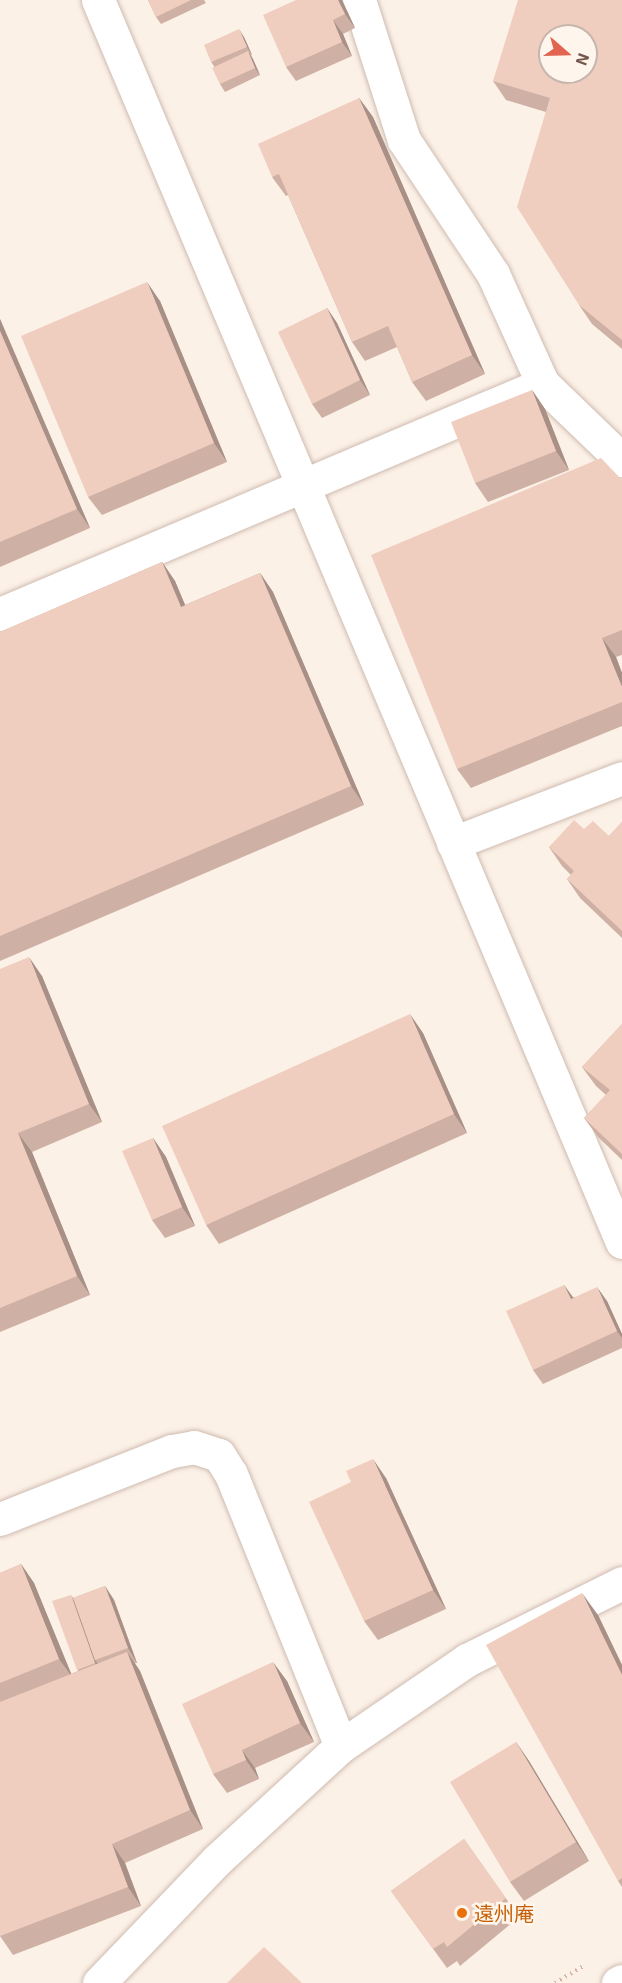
<!DOCTYPE html>
<html>
<head>
<meta charset="utf-8">
<style>
  body { margin:0 }
  #map { position:relative; width:622px; height:1983px; overflow:hidden; background:#fcf1e7; font-family:"Exo 2","Noto Sans JP",sans-serif }
  div>[style] { position:absolute }
  .path>* { height:4px; margin-top:-2px; transform-origin:0; background:repeating-linear-gradient(90deg,#d5b1a2 0 1.5px,transparent 0 6px) }
  .roads { filter:drop-shadow(0 0 2px #cfbbb0) drop-shadow(0 0 2px #cfbbb0) }
  .minor>* { height:33px; margin:-16.5px; padding:0 16.5px; transform-origin:16.5px; border-radius:16.5px; background:#fff }
  .tertiary>* { height:33px; margin:-16.5px; padding:0 16.5px; transform-origin:16.5px; border-radius:16.5px; background:#fff }
  .wall>* { inset:0; background:#ceb1a4 }
  .shaded-wall>* { inset:0; background:#a89086 }
  .building>* { inset:0; background:#f0cebf }
  .dots>* { width:16px; height:16px; translate:-50% -50%; box-sizing:border-box; border:3px solid #fef6ed; border-radius:50% }
  span { translate:-50% -50%; white-space:nowrap; text-align:center; line-height:1.15; -webkit-text-stroke:5px #fef6ed; paint-order:stroke }
  .food-label { font-size:20px; color:#c56008 }
  .left { translate:0 -50%; text-align:left }
  .north { position:absolute; left:538px; top:24px; width:60px; height:60px; box-sizing:border-box; background:#fef6ed; border:2px solid #c7b6ad; border-radius:50%; rotate:110deg; font-size:16px; font-weight:700; line-height:24px; text-align:center; color:#74564c }
  .north::after { content:''; display:block; margin:auto; width:21px; height:27px; background:#e16350; clip-path:polygon(50% 0,100% 100%,50% 72%,0 100%) }
</style>
</head>
<body>
<div id="map">
  <div class="path">
    <i style="left:555px;top:1983px;width:35px;rotate:-31deg"></i>
  </div>
  <div class="roads">
    <div class="minor">
      <i style="left:359px;top:0;width:147px;rotate:72.2deg"></i>
      <i style="left:404px;top:140px;width:161px;rotate:56.4deg"></i>
      <i style="left:493px;top:274px;width:121px;rotate:65.6deg"></i>
      <i style="left:543px;top:384px;width:110px;rotate:43.9deg"></i>
      <i style="left:0;top:614px;width:590px;rotate:-22.96deg"></i>
      <i style="left:453px;top:843px;width:181px;rotate:-21deg"></i>
    </div>
    <div class="tertiary">
      <i style="left:98px;top:0;width:1348px;rotate:67.13deg"></i>
      <i style="left:0;top:1519px;width:185px;rotate:-21.6deg"></i>
      <i style="left:172px;top:1451px;width:22px;rotate:-10deg"></i>
      <i style="left:194px;top:1447px;width:26px;rotate:18deg"></i>
      <i style="left:219px;top:1455px;width:22px;rotate:58deg"></i>
      <i style="left:231px;top:1474px;width:293px;rotate:68deg"></i>
      <i style="left:99px;top:1983px;width:170px;rotate:-46.2deg"></i>
      <i style="left:217px;top:1860px;width:168px;rotate:-42.6deg"></i>
      <i style="left:341px;top:1746px;width:153px;rotate:-34.3deg"></i>
      <i style="left:467px;top:1660px;width:173px;rotate:-26.4deg"></i>
      <i style="left:618px;top:1983px;width:4px;rotate:-27deg"></i>
    </div>
  </div>
  <div class="wall">
    <i style="clip-path:polygon(148px 0,204px 0,206px 3px,161px 24px,156px 17px)"></i>
    <i style="clip-path:polygon(296px 0,342px 0,355px 28px,343px 34px,352px 56px,296px 81px,286px 67px)"></i>
    <i style="clip-path:polygon(622px 0,622px 349px,592px 324px,579px 305px,546px 112px,506px 100px,493px 81px)"></i>
    <i style="clip-path:polygon(244px 37px,252px 55px,251px 55px,260px 75px,225px 92px,220px 84px,214px 66px,211px 62px)"></i>
    <i style="clip-path:polygon(359px 98px,373px 117px,485px 374px,426px 401px,412px 382px,397px 347px,365px 361px,352px 342px,288px 195px,286px 196px,272px 177px)"></i>
    <i style="clip-path:polygon(160px 301px,227px 462px,102px 515px,88px 497px)"></i>
    <i style="clip-path:polygon(327px 308px,337px 323px,370px 395px,322px 418px,312px 404px)"></i>
    <i style="clip-path:polygon(0 319px,90px 528px,0 567px)"></i>
    <i style="clip-path:polygon(532px 390px,545px 409px,569px 470px,488px 502px,475px 483px)"></i>
    <i style="clip-path:polygon(622px 480px,622px 655px,616px 657px,622px 673px,622px 726px,471px 788px,457px 769px)"></i>
    <i style="clip-path:polygon(162px 562px,175px 581px,185px 605px,260px 573px,273px 592px,364px 805px,0 961px,0 632px)"></i>
    <i style="clip-path:polygon(622px 822px,622px 938px,580px 898px,567px 879px,571px 875px,562px 866px,549px 847px,584px 829px,609px 836px)"></i>
    <i style="clip-path:polygon(0 969px,42px 976px,102px 1122px,32px 1152px,90px 1295px,0 1332px)"></i>
    <i style="clip-path:polygon(622px 1024px,622px 1160px,598px 1137px,584px 1118px,606px 1095px,596px 1086px,582px 1067px)"></i>
    <i style="clip-path:polygon(423px 1033px,467px 1133px,219px 1244px,206px 1225px)"></i>
    <i style="clip-path:polygon(153px 1138px,166px 1157px,195px 1226px,165px 1238px,152px 1220px)"></i>
    <i style="clip-path:polygon(564px 1285px,573px 1297px,607px 1301px,622px 1334px,622px 1348px,543px 1384px,533px 1370px)"></i>
    <i style="clip-path:polygon(386px 1478px,446px 1609px,378px 1640px,364px 1621px)"></i>
    <i style="clip-path:polygon(21px 1564px,34px 1583px,71px 1674px,78px 1671px,73px 1598px,105px 1586px,114px 1600px,137px 1663px,135px 1663px,140px 1671px,203px 1829px,125px 1863px,141px 1906px,13px 1955px,0 1936px,0 1573px)"></i>
    <i style="clip-path:polygon(598px 1615px,622px 1665px,622px 1887px,618px 1881px)"></i>
    <i style="clip-path:polygon(287px 1681px,314px 1742px,255px 1768px,259px 1779px,227px 1793px,213px 1774px)"></i>
    <i style="clip-path:polygon(516px 1742px,529px 1761px,589px 1861px,524px 1901px,510px 1882px)"></i>
    <i style="clip-path:polygon(464px 1839px,519px 1917px,460px 1966px,457px 1961px,447px 1968px,391px 1891px)"></i>
  </div>
  <div class="shaded-wall">
    <i style="clip-path:polygon(338px 0,342px 0,355px 28px,345px 14px)"></i>
    <i style="clip-path:polygon(333px 20px,343px 34px,352px 56px,342px 42px)"></i>
    <i style="clip-path:polygon(239px 29px,244px 37px,252px 55px,247px 47px)"></i>
    <i style="clip-path:polygon(248px 51px,253px 59px,260px 75px,255px 68px)"></i>
    <i style="clip-path:polygon(359px 98px,373px 117px,485px 374px,472px 355px)"></i>
    <i style="clip-path:polygon(147px 282px,160px 301px,227px 462px,214px 443px)"></i>
    <i style="clip-path:polygon(327px 308px,337px 323px,370px 395px,360px 380px)"></i>
    <i style="clip-path:polygon(0 319px,90px 528px,77px 509px,0 331px)"></i>
    <i style="clip-path:polygon(532px 390px,545px 409px,569px 470px,556px 451px)"></i>
    <i style="clip-path:polygon(162px 562px,175px 581px,194px 626px,181px 607px)"></i>
    <i style="clip-path:polygon(260px 573px,273px 592px,364px 805px,351px 786px)"></i>
    <i style="clip-path:polygon(602px 638px,616px 657px,622px 673px,622px 687px)"></i>
    <i style="clip-path:polygon(29px 957px,42px 976px,102px 1122px,89px 1104px)"></i>
    <i style="clip-path:polygon(410px 1014px,423px 1033px,467px 1133px,454px 1114px)"></i>
    <i style="clip-path:polygon(18px 1133px,32px 1152px,90px 1295px,77px 1276px)"></i>
    <i style="clip-path:polygon(153px 1138px,166px 1157px,195px 1226px,182px 1207px)"></i>
    <i style="clip-path:polygon(564px 1285px,574px 1299px,571px 1299px)"></i>
    <i style="clip-path:polygon(597px 1287px,607px 1301px,622px 1334px,622px 1338px,617px 1331px)"></i>
    <i style="clip-path:polygon(373px 1459px,386px 1478px,446px 1609px,433px 1590px)"></i>
    <i style="clip-path:polygon(21px 1564px,34px 1583px,73px 1678px,59px 1659px)"></i>
    <i style="clip-path:polygon(105px 1586px,114px 1600px,137px 1663px,128px 1648px)"></i>
    <i style="clip-path:polygon(582px 1593px,598px 1615px,622px 1665px,622px 1675px)"></i>
    <i style="clip-path:polygon(71px 1595px,76px 1603px,95px 1660px,98px 1664px,100px 1671px,95px 1663px)"></i>
    <i style="clip-path:polygon(127px 1652px,140px 1671px,203px 1829px,190px 1810px)"></i>
    <i style="clip-path:polygon(273px 1662px,287px 1681px,314px 1742px,300px 1723px)"></i>
    <i style="clip-path:polygon(516px 1742px,529px 1761px,589px 1861px,576px 1842px)"></i>
    <i style="clip-path:polygon(242px 1750px,255px 1768px,259px 1779px,246px 1760px)"></i>
    <i style="clip-path:polygon(112px 1844px,125px 1863px,141px 1906px,128px 1887px)"></i>
  </div>
  <div class="building">
    <i style="clip-path:polygon(148px 0,191px 0,156px 17px)"></i>
    <i style="clip-path:polygon(296px 0,338px 0,345px 14px,333px 20px,342px 42px,286px 67px,263px 15px)"></i>
    <i style="clip-path:polygon(evenodd,518px 0,622px 0,622px 340px,579px 305px,517px 207px,550px 98px,493px 81px,518px 0,550px 36px,586px 36px,586px 72px,550px 72px,550px 36px)"></i>
    <i style="clip-path:polygon(239px 29px,247px 47px,211px 62px,204px 45px)"></i>
    <i style="clip-path:polygon(248px 51px,255px 68px,220px 84px,212px 68px)"></i>
    <i style="clip-path:polygon(359px 98px,472px 355px,412px 382px,388px 326px,352px 342px,279px 174px,272px 177px,258px 144px)"></i>
    <i style="clip-path:polygon(147px 282px,214px 443px,88px 497px,21px 336px)"></i>
    <i style="clip-path:polygon(327px 308px,360px 380px,312px 404px,278px 332px)"></i>
    <i style="clip-path:polygon(0 331px,77px 509px,0 542px)"></i>
    <i style="clip-path:polygon(532px 390px,556px 451px,475px 483px,451px 422px)"></i>
    <i style="clip-path:polygon(601px 458px,622px 480px,622px 630px,602px 638px,622px 687px,622px 702px,457px 769px,371px 555px)"></i>
    <i style="clip-path:polygon(162px 562px,181px 607px,260px 573px,351px 786px,0 936px,0 632px)"></i>
    <i style="clip-path:polygon(574px 820px,584px 829px,593px 821px,609px 836px,622px 822px,622px 931px,567px 879px,574px 871px,549px 847px)"></i>
    <i style="clip-path:polygon(29px 957px,89px 1104px,18px 1133px,77px 1276px,0 1308px,0 969px)"></i>
    <i style="clip-path:polygon(410px 1014px,454px 1114px,206px 1225px,162px 1126px)"></i>
    <i style="clip-path:polygon(622px 1024px,622px 1154px,584px 1118px,610px 1090px,582px 1067px)"></i>
    <i style="clip-path:polygon(153px 1138px,182px 1207px,152px 1220px,122px 1151px)"></i>
    <i style="clip-path:polygon(564px 1285px,571px 1299px,597px 1287px,617px 1331px,533px 1370px,506px 1311px)"></i>
    <i style="clip-path:polygon(373px 1459px,433px 1590px,364px 1621px,309px 1502px,351px 1482px,346px 1471px)"></i>
    <i style="clip-path:polygon(21px 1564px,59px 1659px,0 1683px,0 1573px)"></i>
    <i style="clip-path:polygon(105px 1586px,128px 1648px,95px 1660px,73px 1598px)"></i>
    <i style="clip-path:polygon(582px 1593px,622px 1675px,622px 1878px,618px 1881px,486px 1645px)"></i>
    <i style="clip-path:polygon(71px 1595px,95px 1663px,77px 1670px,52px 1601px)"></i>
    <i style="clip-path:polygon(127px 1652px,190px 1810px,112px 1844px,128px 1887px,0 1936px,0 1702px)"></i>
    <i style="clip-path:polygon(273px 1662px,300px 1723px,242px 1750px,246px 1760px,213px 1774px,182px 1704px)"></i>
    <i style="clip-path:polygon(516px 1742px,576px 1842px,510px 1882px,450px 1782px)"></i>
    <i style="clip-path:polygon(464px 1839px,506px 1898px,447px 1947px,444px 1942px,433px 1949px,391px 1891px)"></i>
    <i style="clip-path:polygon(264px 1947px,302px 1983px,227px 1983px)"></i>
  </div>
  <div class="dots">
    <i style="left:462px;top:1913px;background:#e8710a"></i>
  </div>
  <div class="food-label">
    <span class="left" style="left:474px;top:1913px">遠州庵</span>
  </div>
  <div class="north">N</div>
</div>
</body>
</html>
